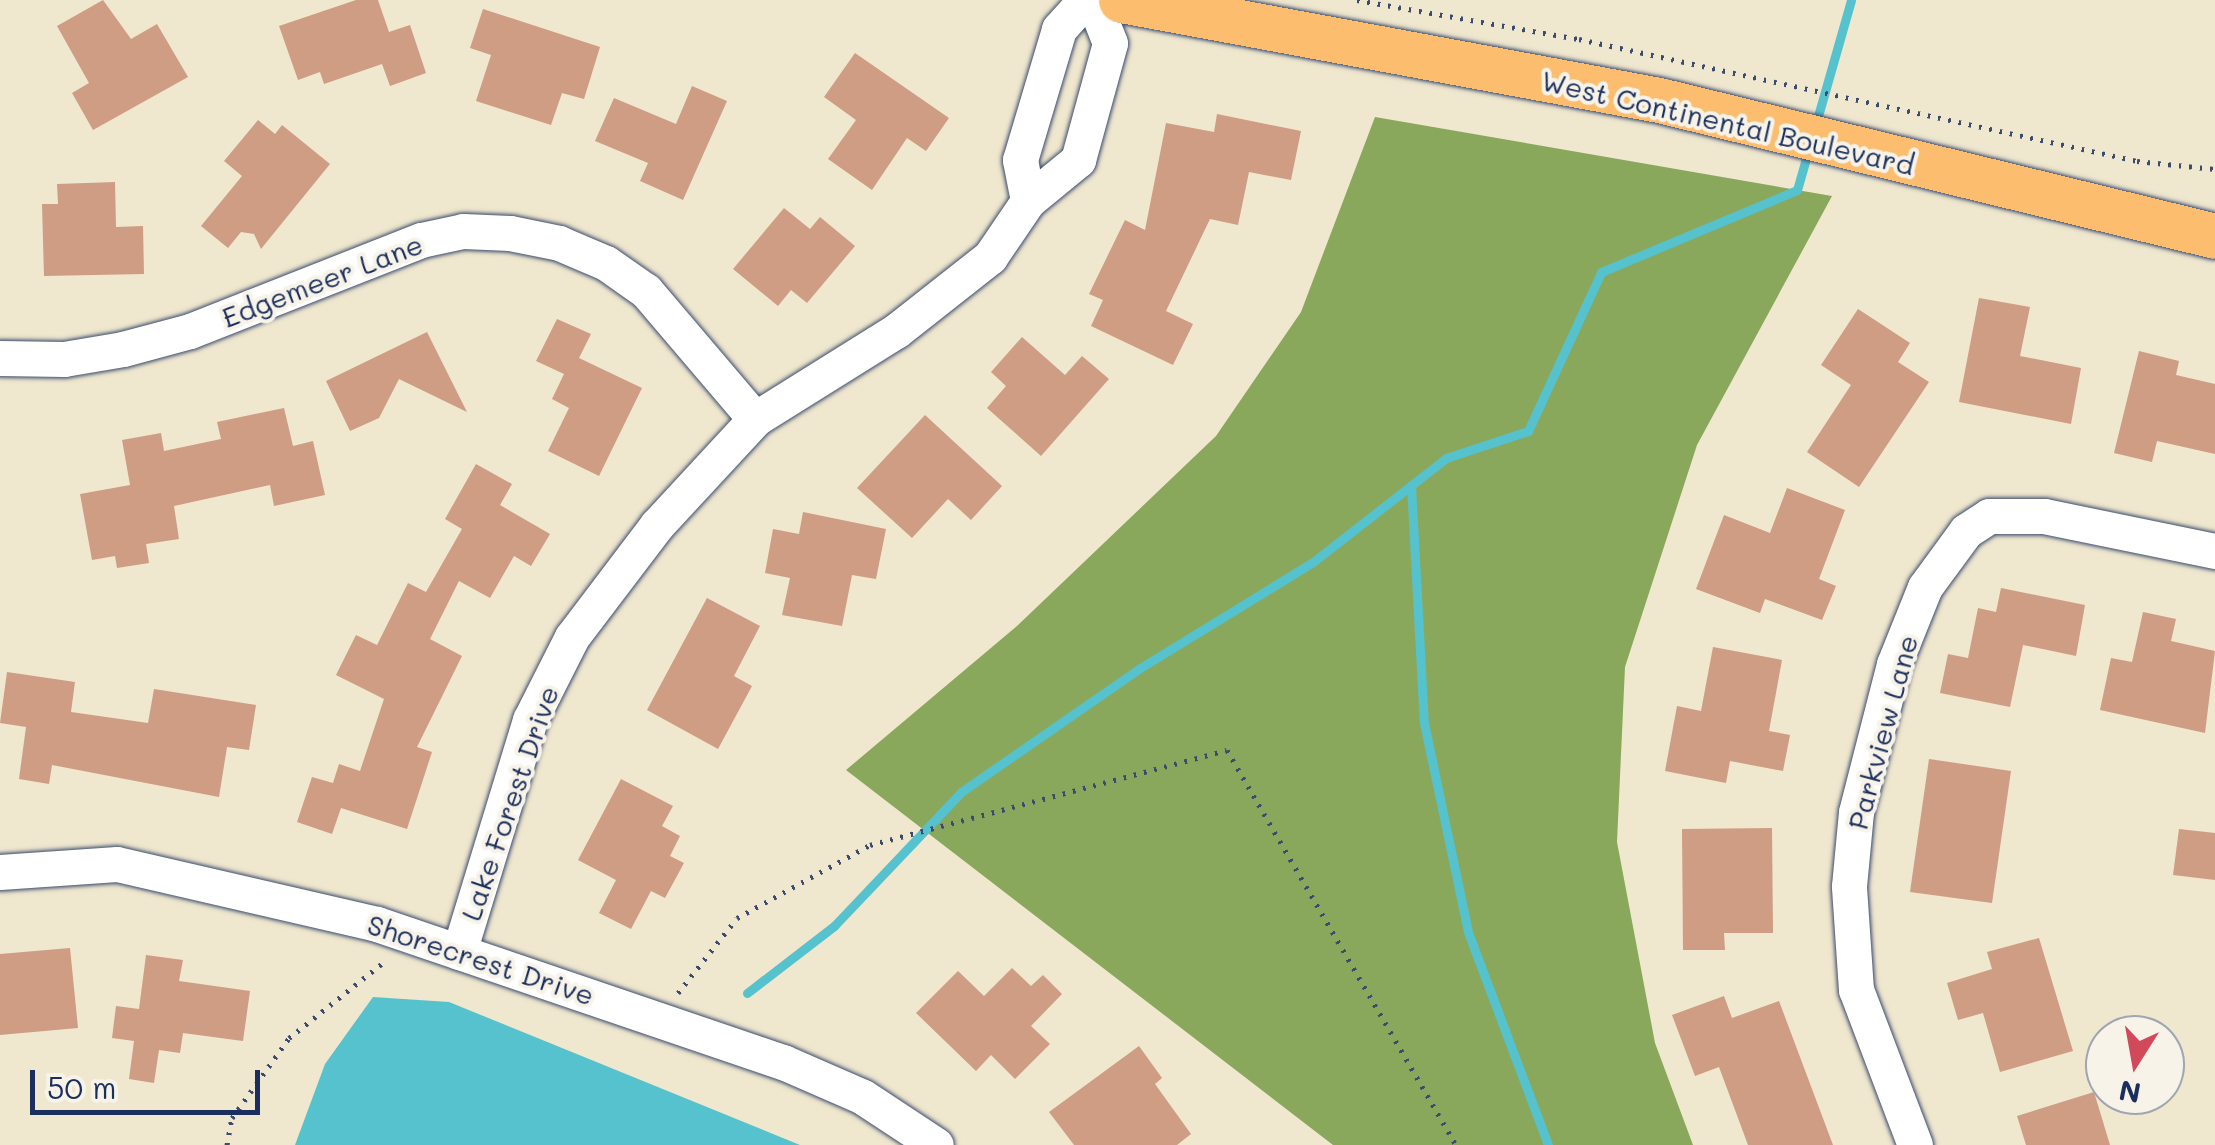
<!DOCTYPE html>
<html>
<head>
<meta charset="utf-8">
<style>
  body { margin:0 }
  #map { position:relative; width:2215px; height:1145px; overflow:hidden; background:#efe7ce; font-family:Mali,sans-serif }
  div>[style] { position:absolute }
  .forest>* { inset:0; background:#89a85b }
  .water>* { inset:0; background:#56c2ce }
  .stream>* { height:9px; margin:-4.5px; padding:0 4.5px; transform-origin:4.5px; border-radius:4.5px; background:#56c2ce }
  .building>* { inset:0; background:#ce9d84 }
  .path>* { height:5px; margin-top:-2.5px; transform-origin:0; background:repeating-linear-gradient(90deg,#3b4b6f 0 2.5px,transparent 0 10.5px) }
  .roads { filter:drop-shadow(0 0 2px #3b4b6f) drop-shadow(0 0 2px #3b4b6f) }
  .minor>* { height:35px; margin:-17.5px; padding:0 17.5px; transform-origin:17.5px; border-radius:17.5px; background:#fff }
  .major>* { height:45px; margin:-22.5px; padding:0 22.5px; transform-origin:22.5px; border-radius:22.5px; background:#fcbd6f }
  span { translate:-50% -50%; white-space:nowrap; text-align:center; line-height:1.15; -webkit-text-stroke:8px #f7f3e8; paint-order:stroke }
  .street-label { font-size:28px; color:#1b2f5e }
  .north { position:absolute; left:2085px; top:1015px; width:100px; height:100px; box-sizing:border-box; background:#f7f3e8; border:2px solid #9fa5b1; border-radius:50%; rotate:191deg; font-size:28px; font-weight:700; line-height:40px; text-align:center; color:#1b2f5e }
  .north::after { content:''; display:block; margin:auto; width:35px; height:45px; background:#d1495b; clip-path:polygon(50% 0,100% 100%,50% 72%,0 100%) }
  .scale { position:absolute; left:30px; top:1070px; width:230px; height:45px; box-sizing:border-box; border:5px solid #1b2f5e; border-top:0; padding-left:12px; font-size:30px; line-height:35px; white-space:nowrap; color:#1b2f5e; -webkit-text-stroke:8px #f7f3e8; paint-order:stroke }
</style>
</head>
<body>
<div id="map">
  <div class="forest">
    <i style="clip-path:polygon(1375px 117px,1832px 196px,1697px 445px,1625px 667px,1617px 842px,1655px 1043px,1693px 1145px,1333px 1145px,846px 770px,1017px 626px,1216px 436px,1301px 312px)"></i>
  </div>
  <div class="water">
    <i style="clip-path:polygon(373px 997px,449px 1002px,800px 1145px,295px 1145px,325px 1064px)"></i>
  </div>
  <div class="stream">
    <i style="left:1816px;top:123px;width:128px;rotate:-74.1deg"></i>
    <i style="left:1411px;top:485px;width:238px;rotate:86.9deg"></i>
    <i style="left:1424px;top:723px;width:214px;rotate:78.1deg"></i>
    <i style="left:1468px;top:932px;width:228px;rotate:69.4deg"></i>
    <i style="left:747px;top:993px;width:110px;rotate:-37.6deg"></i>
    <i style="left:834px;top:926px;width:185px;rotate:-46.5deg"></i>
    <i style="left:961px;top:792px;width:218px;rotate:-34.7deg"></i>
    <i style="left:1140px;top:668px;width:203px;rotate:-31.5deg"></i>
    <i style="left:1313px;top:562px;width:169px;rotate:-38deg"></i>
    <i style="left:1446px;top:458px;width:86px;rotate:-18.2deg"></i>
    <i style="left:1528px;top:431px;width:175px;rotate:-65.3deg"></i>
    <i style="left:1601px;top:272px;width:212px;rotate:-22.7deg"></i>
    <i style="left:1797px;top:190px;width:44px;rotate:-74.1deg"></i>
  </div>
  <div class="building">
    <i style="clip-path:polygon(103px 0,131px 39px,157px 24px,188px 77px,93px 130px,72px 93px,89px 83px,57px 26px)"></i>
    <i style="clip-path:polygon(356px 0,378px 0,389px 32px,410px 25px,426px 73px,390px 86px,382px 64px,324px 84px,320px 72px,298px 80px,279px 26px)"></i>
    <i style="clip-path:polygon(483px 9px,600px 47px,584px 99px,562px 93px,551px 125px,476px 101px,491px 55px,470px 48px)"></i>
    <i style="clip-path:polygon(855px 53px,949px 118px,926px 151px,907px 138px,872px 190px,828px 159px,856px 120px,824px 97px)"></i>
    <i style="clip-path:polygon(692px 86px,727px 101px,683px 200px,640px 181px,648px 163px,595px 141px,614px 98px,676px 124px)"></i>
    <i style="clip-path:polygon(1217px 114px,1301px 131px,1291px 180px,1249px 172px,1238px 225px,1210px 219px,1166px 311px,1193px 324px,1173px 365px,1091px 326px,1103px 300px,1089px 294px,1125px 220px,1145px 230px,1166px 123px,1214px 132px)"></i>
    <i style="clip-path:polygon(258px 120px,275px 134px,282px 125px,330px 164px,261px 249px,254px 234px,241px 232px,228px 248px,201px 226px,242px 176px,224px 161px)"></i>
    <i style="clip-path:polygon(115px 182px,116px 227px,143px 226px,144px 274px,44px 276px,42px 204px,58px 204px,57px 184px)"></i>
    <i style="clip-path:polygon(784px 208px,810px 229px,820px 217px,855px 246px,807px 303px,791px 290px,778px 306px,733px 269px)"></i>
    <i style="clip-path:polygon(1979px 298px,2030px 307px,2020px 356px,2081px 368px,2071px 424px,1959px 402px)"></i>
    <i style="clip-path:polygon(1858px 309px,1910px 343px,1898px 362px,1929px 382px,1859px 487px,1807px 452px,1851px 385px,1821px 365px)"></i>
    <i style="clip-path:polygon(557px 319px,591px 334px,579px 358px,642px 388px,599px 476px,548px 451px,569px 408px,552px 399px,564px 374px,536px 361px)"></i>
    <i style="clip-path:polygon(427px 332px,467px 412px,399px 379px,379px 418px,350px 431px,326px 381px)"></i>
    <i style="clip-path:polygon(1022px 337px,1065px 375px,1082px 356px,1109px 379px,1041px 456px,987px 408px,1006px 386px,991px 372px)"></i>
    <i style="clip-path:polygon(2139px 351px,2179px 361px,2176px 375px,2215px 384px,2215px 454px,2157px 441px,2152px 462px,2114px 453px)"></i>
    <i style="clip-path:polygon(284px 408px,293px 446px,313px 441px,325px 495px,274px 506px,270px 485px,174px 506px,179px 539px,146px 544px,149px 563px,117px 568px,115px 556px,92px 560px,80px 494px,130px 485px,122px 440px,161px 433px,164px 451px,221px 439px,217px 422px)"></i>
    <i style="clip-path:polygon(925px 415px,1002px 486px,971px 520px,948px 499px,912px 538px,857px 488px)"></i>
    <i style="clip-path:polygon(476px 464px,512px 484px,500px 505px,550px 534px,531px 566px,514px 556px,490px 598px,459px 581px,430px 639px,462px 656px,417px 747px,432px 752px,407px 829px,341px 808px,332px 834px,297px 822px,312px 777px,333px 783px,339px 764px,360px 771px,384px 699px,336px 675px,356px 635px,377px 645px,408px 583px,426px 592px,462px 529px,445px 519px)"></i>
    <i style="clip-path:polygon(1787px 488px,1845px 510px,1819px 579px,1836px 586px,1822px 620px,1765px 599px,1760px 613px,1696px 589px,1724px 515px,1770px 533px)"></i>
    <i style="clip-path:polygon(803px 512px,886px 529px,876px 579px,852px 575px,842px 626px,782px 615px,790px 578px,765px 573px,773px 529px,799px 534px)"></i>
    <i style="clip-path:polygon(2001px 588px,2085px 605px,2076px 656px,2023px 645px,2010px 707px,1940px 693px,1948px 654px,1968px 658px,1978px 608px,1996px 612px)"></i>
    <i style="clip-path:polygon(707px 598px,760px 626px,734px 676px,752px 686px,718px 749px,647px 710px)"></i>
    <i style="clip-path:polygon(2143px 612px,2176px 619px,2171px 641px,2215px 651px,2205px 733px,2100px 710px,2111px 658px,2132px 662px)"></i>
    <i style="clip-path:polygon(1713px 647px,1782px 660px,1769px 731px,1790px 735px,1783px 771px,1730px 761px,1726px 783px,1665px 771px,1677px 706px,1701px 711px)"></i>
    <i style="clip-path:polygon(7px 672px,75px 682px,71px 712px,148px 723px,154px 689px,256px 705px,249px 750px,227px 747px,219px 797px,52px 765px,49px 784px,19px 779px,26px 727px,0 723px)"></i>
    <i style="clip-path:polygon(1929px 759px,2011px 771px,1992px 903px,1910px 892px)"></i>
    <i style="clip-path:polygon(621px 779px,673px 806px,662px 826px,680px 836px,670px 856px,684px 863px,665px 898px,651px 891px,631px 929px,599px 913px,616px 880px,578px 860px)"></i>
    <i style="clip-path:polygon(1772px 828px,1773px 933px,1724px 933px,1725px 950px,1683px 950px,1682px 829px)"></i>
    <i style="clip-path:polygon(2179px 829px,2215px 833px,2215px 880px,2173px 875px)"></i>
    <i style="clip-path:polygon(2039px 938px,2073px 1051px,2000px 1072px,1983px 1013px,1958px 1020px,1947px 983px,1992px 969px,1987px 952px)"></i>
    <i style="clip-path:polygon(70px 948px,78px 1028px,0 1035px,0 954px)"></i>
    <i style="clip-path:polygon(146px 955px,183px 960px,179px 981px,250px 991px,243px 1041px,183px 1033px,180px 1053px,159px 1050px,154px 1083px,129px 1079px,134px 1041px,112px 1038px,116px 1006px,139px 1009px)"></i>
    <i style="clip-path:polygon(1012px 968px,1031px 986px,1043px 975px,1062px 994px,1031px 1026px,1050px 1044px,1015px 1079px,991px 1055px,976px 1071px,916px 1013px,958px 971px,984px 996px)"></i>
    <i style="clip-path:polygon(1724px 996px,1732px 1018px,1779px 1001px,1833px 1145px,1748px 1145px,1719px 1067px,1695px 1076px,1672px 1015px)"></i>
    <i style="clip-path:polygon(1139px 1046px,1162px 1078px,1155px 1084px,1191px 1134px,1177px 1145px,1074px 1145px,1049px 1112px)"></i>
    <i style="clip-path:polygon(2094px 1092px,2110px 1145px,2026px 1145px,2017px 1116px)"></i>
  </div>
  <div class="path">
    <i style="left:1357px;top:0;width:225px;rotate:10deg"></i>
    <i style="left:1579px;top:39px;width:571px;rotate:12.33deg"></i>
    <i style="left:2137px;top:161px;width:78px;rotate:5.9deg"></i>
    <i style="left:678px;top:993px;width:95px;rotate:-51.8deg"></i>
    <i style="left:737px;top:918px;width:152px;rotate:-28.8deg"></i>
    <i style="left:870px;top:845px;width:369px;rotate:-14.9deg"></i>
    <i style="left:1227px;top:750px;width:457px;rotate:59.9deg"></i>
    <i style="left:227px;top:1145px;width:27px;rotate:-80deg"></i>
    <i style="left:232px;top:1118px;width:98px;rotate:-54.5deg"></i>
    <i style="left:289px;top:1038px;width:122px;rotate:-38.7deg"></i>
  </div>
  <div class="roads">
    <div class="minor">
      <i style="left:1028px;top:201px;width:42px;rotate:-101deg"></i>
      <i style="left:1020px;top:160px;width:137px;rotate:-73.4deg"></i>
      <i style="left:1059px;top:29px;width:39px;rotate:-48deg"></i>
      <i style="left:0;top:358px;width:64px;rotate:0.9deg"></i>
      <i style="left:64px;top:359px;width:60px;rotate:-9.6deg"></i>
      <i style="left:123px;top:349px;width:69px;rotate:-15deg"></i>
      <i style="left:190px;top:331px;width:248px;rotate:-21.5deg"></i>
      <i style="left:421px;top:240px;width:43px;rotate:-12.1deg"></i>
      <i style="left:463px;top:231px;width:47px;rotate:2.4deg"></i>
      <i style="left:510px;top:233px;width:50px;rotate:11.5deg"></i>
      <i style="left:559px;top:243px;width:51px;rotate:23.1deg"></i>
      <i style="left:606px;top:263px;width:49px;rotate:35deg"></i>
      <i style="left:646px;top:291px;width:168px;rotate:49.6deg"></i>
      <i style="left:0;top:872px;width:117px;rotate:-3.9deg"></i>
      <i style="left:117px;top:864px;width:267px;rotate:13deg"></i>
      <i style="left:377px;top:924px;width:429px;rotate:18.8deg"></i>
      <i style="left:783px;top:1062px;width:87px;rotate:23.6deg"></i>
      <i style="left:863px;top:1097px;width:87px;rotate:33.3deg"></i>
      <i style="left:459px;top:952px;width:243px;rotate:-73deg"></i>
      <i style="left:530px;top:720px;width:93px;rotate:-63.2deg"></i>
      <i style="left:572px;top:637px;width:141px;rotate:-52.8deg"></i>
      <i style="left:657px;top:525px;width:144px;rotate:-47.2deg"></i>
      <i style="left:755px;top:419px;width:166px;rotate:-32deg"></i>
      <i style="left:896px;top:331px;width:120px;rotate:-38.2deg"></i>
      <i style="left:990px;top:257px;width:68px;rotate:-55.8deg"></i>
      <i style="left:1028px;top:201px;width:65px;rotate:-39.4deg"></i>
      <i style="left:1078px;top:160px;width:121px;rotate:-74.7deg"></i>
      <i style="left:1110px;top:43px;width:46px;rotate:-111.6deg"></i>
      <i style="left:1915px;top:1145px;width:166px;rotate:-110.8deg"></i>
      <i style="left:1856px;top:990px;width:104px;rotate:-93.9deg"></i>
      <i style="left:1849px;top:886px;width:74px;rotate:-84.6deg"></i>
      <i style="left:1856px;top:812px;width:153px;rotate:-75.6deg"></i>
      <i style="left:1894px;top:664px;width:83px;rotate:-68.1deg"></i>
      <i style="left:1925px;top:587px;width:69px;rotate:-53.8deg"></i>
      <i style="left:1966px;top:531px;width:27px;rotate:-33deg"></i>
      <i style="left:1989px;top:516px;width:55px"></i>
      <i style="left:2044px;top:516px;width:175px;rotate:11.6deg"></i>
    </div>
    <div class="major">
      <i style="left:1121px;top:0;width:547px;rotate:10.53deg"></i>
      <i style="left:1659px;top:100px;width:572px;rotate:13.74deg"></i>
    </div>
  </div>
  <div class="street-label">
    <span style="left:1728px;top:122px;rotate:13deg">West Continental Boulevard</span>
    <span style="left:322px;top:280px;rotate:-21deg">Edgemeer Lane</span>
    <span style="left:1882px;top:732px;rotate:-75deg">Parkview Lane</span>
    <span style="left:509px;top:803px;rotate:-71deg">Lake Forest Drive</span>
    <span style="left:481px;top:959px;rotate:18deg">Shorecrest Drive</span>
  </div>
  <div class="north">N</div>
  <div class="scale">50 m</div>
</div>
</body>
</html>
